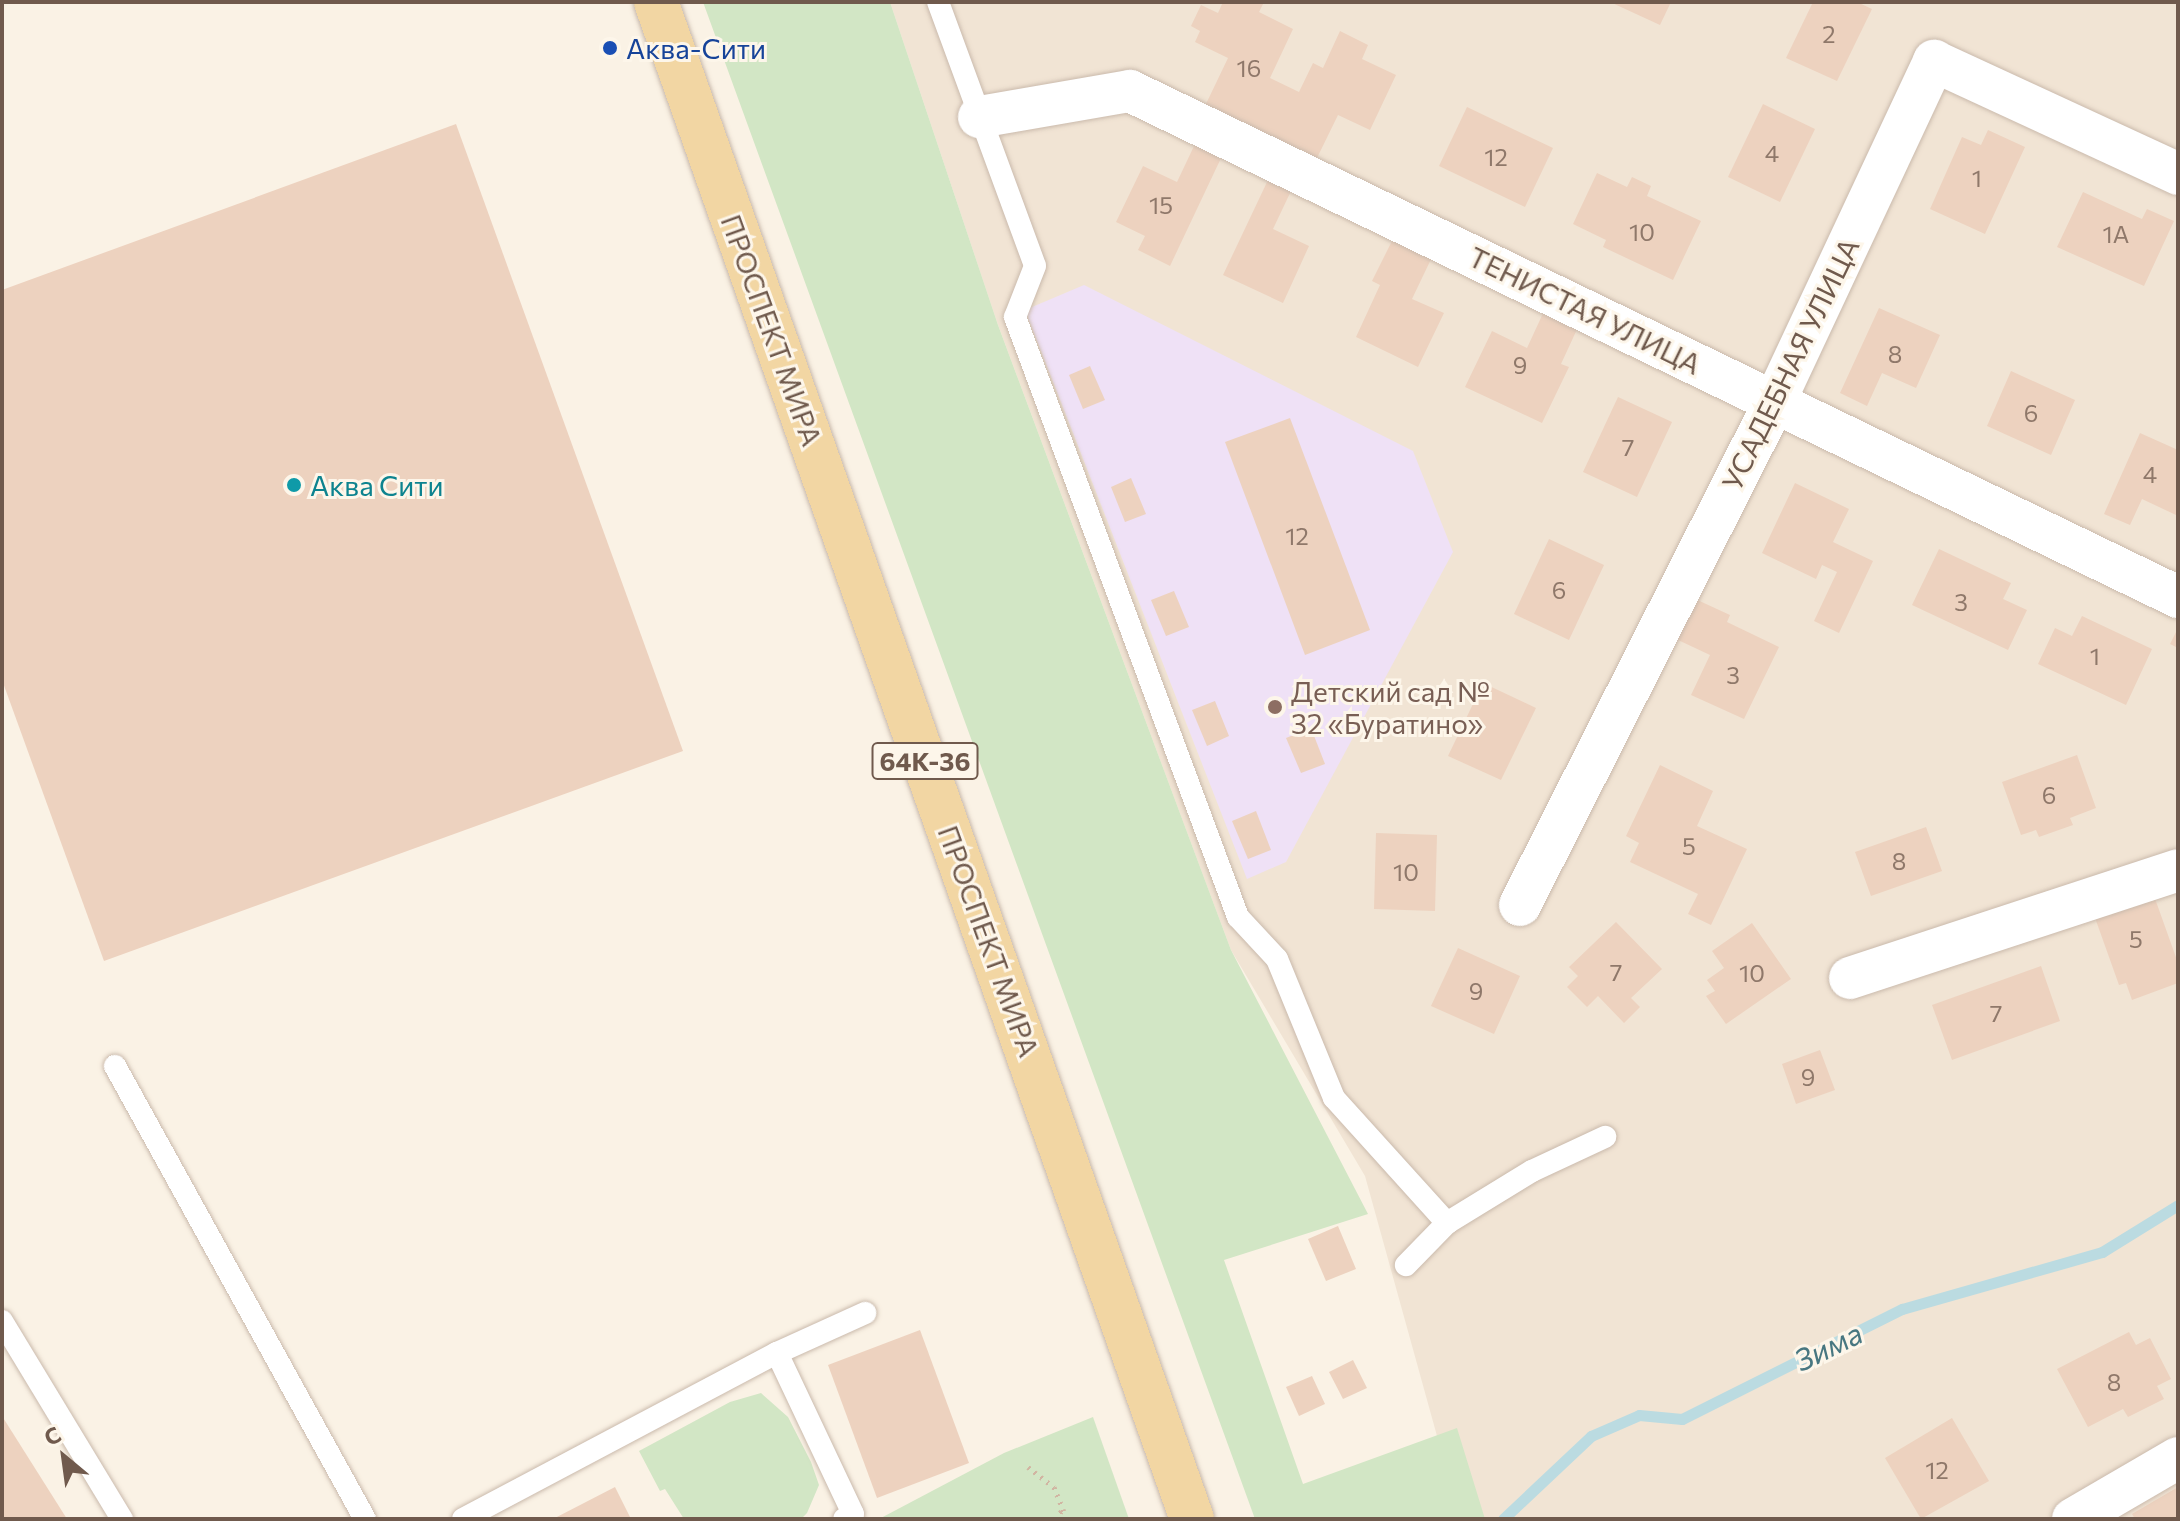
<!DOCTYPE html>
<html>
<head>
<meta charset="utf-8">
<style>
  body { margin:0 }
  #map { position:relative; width:2180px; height:1521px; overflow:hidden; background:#faf2e5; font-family:Commissioner,sans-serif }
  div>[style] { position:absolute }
  .residential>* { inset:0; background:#f1e4d4 }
  .education>* { inset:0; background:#efe1f6 }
  .green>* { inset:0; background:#d2e6c5 }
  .stream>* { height:11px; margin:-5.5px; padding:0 5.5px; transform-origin:5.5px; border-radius:5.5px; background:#bbdbe1 }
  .building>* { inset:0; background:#edd2bf }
  .path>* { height:5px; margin-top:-2.5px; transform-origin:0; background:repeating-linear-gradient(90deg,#d1b5a2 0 2px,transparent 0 8px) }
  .roads { filter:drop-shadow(0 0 2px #cabaac) drop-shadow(0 0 2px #cabaac) }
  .lane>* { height:22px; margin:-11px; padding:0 11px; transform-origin:11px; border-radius:11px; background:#fff }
  .street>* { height:42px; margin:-21px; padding:0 21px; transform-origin:21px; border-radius:21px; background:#fff }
  .primary>* { height:44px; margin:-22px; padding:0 22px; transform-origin:22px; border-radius:22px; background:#f2d6a3 }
  .dots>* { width:22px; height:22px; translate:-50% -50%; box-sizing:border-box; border:4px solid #fdf6ea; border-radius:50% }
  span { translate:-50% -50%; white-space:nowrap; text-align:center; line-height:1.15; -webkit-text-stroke:6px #fdf6ea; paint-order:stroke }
  .number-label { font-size:24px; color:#8f786a }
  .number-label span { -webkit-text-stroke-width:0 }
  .shield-label span { padding:2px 6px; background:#fdf6ea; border:2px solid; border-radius:6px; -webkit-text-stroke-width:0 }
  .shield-label { font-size:26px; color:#705a4d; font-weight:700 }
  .transit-label { font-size:28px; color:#164399 }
  .left { translate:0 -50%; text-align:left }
  .street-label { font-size:28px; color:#705a4d }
  .culture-label { font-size:28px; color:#0d838f }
  .education-label { font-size:28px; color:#785e54 }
  .water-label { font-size:30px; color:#487781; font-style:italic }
  .frame { position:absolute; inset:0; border:4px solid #705a4d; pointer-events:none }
  .north { position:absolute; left:24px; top:1417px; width:80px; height:80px; -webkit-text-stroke:6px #fdf6ea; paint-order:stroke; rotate:331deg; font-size:22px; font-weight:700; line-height:32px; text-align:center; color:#705a4d }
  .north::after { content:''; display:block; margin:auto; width:28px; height:36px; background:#705a4d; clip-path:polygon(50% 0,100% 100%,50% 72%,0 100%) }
</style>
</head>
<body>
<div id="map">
  <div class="residential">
    <i style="clip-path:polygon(890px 2px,2178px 2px,2178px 1519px,1460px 1519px,1365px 1176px,1231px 950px,998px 325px)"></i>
  </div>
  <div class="education">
    <i style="clip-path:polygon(1084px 285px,1413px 451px,1453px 552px,1286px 862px,1247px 879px,1025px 310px)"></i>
  </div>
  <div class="green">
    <i style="clip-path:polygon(703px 2px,890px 2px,998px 325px,1231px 950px,1368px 1214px,1224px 1260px,1303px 1484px,1457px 1428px,1485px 1519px,1255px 1519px)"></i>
    <i style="clip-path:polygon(761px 1393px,788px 1417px,811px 1462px,819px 1485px,807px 1513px,801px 1519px,684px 1519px,665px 1489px,660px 1491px,639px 1451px,730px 1402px)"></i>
    <i style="clip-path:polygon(1093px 1417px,1129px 1519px,879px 1519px,1004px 1453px)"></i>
  </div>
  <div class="stream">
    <i style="left:1503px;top:1519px;width:121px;rotate:-43.3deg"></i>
    <i style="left:1591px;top:1436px;width:52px;rotate:-23.6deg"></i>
    <i style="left:1639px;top:1415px;width:43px;rotate:5.3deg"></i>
    <i style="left:1682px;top:1419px;width:246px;rotate:-26.6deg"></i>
    <i style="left:1902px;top:1309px;width:208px;rotate:-15.9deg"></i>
    <i style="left:2102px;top:1252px;width:89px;rotate:-31.7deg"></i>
  </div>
  <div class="building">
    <i style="clip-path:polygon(1223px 2px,1264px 2px,1259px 12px,1293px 29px,1270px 78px,1299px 92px,1313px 63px,1323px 68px,1340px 31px,1368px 45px,1362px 59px,1396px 75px,1370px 130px,1338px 115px,1317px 158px,1205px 106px,1228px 58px,1195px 42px,1200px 31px,1191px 26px,1201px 5px,1218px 13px)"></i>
    <i style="clip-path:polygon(1610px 2px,1671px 2px,1660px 25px)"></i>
    <i style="clip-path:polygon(1813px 2px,1857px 2px,1872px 9px,1837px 81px,1786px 58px)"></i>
    <i style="clip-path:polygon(1763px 104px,1815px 129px,1780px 202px,1728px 177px)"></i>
    <i style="clip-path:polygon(1467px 107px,1553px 148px,1525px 207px,1439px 166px)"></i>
    <i style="clip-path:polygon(456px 124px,683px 751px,104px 961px,2px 680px,2px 290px)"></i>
    <i style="clip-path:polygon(1988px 130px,2025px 147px,1985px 234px,1930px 209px,1962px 137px,1981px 145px)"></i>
    <i style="clip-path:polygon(1195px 144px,1222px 156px,1170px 266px,1138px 250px,1145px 236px,1116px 222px,1143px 166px,1177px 182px)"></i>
    <i style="clip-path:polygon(1597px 173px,1627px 187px,1632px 177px,1651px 186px,1647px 196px,1701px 221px,1673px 280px,1603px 247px,1606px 240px,1573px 224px)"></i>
    <i style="clip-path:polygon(1268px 180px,1291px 191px,1273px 229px,1309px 246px,1283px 303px,1223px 275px)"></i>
    <i style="clip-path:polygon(2083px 192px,2142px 219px,2147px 209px,2174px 221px,2144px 286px,2057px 247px)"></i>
    <i style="clip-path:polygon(1394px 237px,1433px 255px,1412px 299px,1444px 313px,1418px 367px,1356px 337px,1380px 285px,1372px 281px)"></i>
    <i style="clip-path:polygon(1879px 308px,1940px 335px,1916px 388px,1882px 373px,1867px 406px,1840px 393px)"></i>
    <i style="clip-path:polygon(1545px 309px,1579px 325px,1561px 364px,1569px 367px,1542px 423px,1465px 387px,1492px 331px,1527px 348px)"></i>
    <i style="clip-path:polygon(1090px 366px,1105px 400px,1083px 409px,1069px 375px)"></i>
    <i style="clip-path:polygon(2011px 371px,2075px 400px,2051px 455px,1987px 426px)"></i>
    <i style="clip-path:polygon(1618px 397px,1672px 422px,1637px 497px,1583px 472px)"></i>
    <i style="clip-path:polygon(1290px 418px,1370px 630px,1305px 655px,1225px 442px)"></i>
    <i style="clip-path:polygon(2140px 433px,2178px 450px,2178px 511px,2176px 515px,2142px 499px,2130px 525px,2104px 514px)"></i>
    <i style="clip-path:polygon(1131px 478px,1146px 514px,1125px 522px,1111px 487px)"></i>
    <i style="clip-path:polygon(1795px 483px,1849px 509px,1833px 542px,1873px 561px,1839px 633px,1814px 621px,1837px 572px,1822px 565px,1816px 579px,1762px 553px)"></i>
    <i style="clip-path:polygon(1549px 539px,1604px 565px,1569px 640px,1514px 614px)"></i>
    <i style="clip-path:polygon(1939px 549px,2011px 583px,2003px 599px,2027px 610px,2008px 650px,1912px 605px)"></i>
    <i style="clip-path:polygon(1174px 591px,1189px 627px,1166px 636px,1151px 600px)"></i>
    <i style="clip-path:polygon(1680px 592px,1730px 615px,1727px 622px,1779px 647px,1744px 719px,1691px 695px,1710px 655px,1661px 632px)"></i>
    <i style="clip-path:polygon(2082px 616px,2152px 649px,2126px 705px,2038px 664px,2055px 628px,2072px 636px)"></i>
    <i style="clip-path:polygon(2178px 628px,2178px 648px,2170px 644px)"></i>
    <i style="clip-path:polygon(1483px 683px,1536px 708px,1501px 780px,1448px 756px)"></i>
    <i style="clip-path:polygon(1215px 701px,1229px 736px,1207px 746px,1192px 710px)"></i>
    <i style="clip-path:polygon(1311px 728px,1325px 764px,1301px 773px,1286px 738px)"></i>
    <i style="clip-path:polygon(2077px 755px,2096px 808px,2070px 818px,2073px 825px,2039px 837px,2036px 830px,2021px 835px,2002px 782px)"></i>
    <i style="clip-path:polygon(1660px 765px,1713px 791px,1697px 826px,1747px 849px,1711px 925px,1688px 914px,1698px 894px,1630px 862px,1639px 843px,1626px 836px)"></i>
    <i style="clip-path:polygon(1256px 811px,1271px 850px,1248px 859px,1232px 821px)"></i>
    <i style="clip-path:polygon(1926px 827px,1942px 871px,1871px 896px,1855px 852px)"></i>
    <i style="clip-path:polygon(1376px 833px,1437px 835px,1435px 911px,1374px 909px)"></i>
    <i style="clip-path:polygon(2153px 893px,2178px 963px,2178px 983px,2132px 1000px,2126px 983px,2119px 985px,2094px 915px)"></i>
    <i style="clip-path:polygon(1616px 922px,1662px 969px,1631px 998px,1640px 1007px,1624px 1023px,1598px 996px,1587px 1007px,1567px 987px,1578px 976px,1569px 967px)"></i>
    <i style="clip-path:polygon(1752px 923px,1791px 979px,1726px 1024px,1706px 996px,1715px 991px,1707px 980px,1724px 968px,1712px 951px)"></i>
    <i style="clip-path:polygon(1458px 948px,1520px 976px,1494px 1034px,1431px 1006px)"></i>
    <i style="clip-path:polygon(2041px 966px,2060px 1021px,1952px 1060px,1932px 1005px)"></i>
    <i style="clip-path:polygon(1820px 1050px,1835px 1090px,1796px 1104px,1782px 1064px)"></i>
    <i style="clip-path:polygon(1338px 1226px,1356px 1269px,1326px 1281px,1308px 1239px)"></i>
    <i style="clip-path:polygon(920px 1330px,969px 1463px,877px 1498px,828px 1365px)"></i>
    <i style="clip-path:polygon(2129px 1332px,2136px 1345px,2150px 1338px,2171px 1379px,2157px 1386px,2164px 1399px,2128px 1417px,2123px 1409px,2088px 1427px,2057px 1369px)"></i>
    <i style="clip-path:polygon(1353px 1360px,1367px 1388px,1343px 1399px,1329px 1372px)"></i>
    <i style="clip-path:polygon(1312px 1376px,1325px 1404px,1299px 1416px,1286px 1387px)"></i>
    <i style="clip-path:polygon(2px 1416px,67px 1519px,2px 1519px)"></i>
    <i style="clip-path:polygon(1952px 1418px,1989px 1481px,1921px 1519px,1885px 1458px)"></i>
    <i style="clip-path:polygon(615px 1487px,631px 1519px,553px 1519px)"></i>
    <i style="clip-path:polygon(2178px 1487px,2178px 1519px,2135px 1519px,2132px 1514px)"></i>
  </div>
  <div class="path">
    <i style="left:1028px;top:1467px;width:33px;rotate:38deg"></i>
    <i style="left:1054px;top:1487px;width:24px;rotate:68deg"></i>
    <i style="left:1055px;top:1519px;width:13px;rotate:-51deg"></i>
    <i style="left:1063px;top:1509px;width:10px;rotate:79deg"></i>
  </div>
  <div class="roads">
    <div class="lane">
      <i style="left:938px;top:2px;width:281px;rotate:69.8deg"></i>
      <i style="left:1035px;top:266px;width:55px;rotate:111.4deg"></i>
      <i style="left:1015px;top:317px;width:640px;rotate:69.61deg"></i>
      <i style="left:1238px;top:917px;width:57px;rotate:47.1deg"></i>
      <i style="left:1277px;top:959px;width:150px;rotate:67.7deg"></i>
      <i style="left:1334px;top:1098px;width:169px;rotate:47.9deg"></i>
      <i style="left:1447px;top:1223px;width:59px;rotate:134.3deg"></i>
      <i style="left:115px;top:1066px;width:517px;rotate:61.11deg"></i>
      <i style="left:1447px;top:1223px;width:100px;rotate:-31.5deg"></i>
      <i style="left:1532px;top:1171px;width:81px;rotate:-25deg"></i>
      <i style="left:2px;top:1321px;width:232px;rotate:58.8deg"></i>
      <i style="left:777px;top:1353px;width:178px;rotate:64.7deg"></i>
      <i style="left:853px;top:1514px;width:10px;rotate:151deg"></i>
      <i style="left:463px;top:1519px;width:355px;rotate:-27.9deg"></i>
      <i style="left:777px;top:1353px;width:97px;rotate:-24.4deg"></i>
    </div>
    <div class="street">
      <i style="left:979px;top:117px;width:153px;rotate:-9.8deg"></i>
      <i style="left:1130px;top:91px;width:1164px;rotate:25.77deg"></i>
      <i style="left:1520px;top:905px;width:563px;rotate:-63.16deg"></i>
      <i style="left:1774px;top:403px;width:378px;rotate:-64.9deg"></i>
      <i style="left:1934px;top:61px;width:269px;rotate:24.8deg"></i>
      <i style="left:1850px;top:978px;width:345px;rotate:-18.2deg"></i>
      <i style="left:2073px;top:1519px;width:121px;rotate:-30.2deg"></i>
    </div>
    <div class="primary">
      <i style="left:656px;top:2px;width:1609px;rotate:70.54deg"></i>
    </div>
  </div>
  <div class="dots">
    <i style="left:610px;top:48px;background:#1a4fb4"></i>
    <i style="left:294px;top:485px;background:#0f9aa8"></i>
    <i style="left:1275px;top:707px;background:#8d6e63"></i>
  </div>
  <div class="number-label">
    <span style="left:1829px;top:34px">2</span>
    <span style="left:1249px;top:68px">16</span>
    <span style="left:1772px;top:153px">4</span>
    <span style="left:1496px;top:157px">12</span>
    <span style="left:1977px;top:178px">1</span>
    <span style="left:1161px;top:205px">15</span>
    <span style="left:1642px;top:232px">10</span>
    <span style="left:2116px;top:234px">1А</span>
    <span style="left:1895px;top:354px">8</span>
    <span style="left:1520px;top:365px">9</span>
    <span style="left:2031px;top:413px">6</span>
    <span style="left:1628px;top:447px">7</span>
    <span style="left:2150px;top:474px">4</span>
    <span style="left:1297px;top:536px">12</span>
    <span style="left:1559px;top:590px">6</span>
    <span style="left:1961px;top:602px">3</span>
    <span style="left:2095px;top:656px">1</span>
    <span style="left:1733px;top:675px">3</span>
    <span style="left:2049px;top:795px">6</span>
    <span style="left:1689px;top:846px">5</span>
    <span style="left:1899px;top:861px">8</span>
    <span style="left:1406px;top:872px">10</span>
    <span style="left:2136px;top:939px">5</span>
    <span style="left:1616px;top:972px">7</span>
    <span style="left:1752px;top:973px">10</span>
    <span style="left:1476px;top:991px">9</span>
    <span style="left:1996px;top:1013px">7</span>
    <span style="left:1808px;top:1077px">9</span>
    <span style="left:2114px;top:1382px">8</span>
    <span style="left:1937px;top:1470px">12</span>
  </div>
  <div class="shield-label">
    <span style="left:925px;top:761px">64К-36</span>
  </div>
  <div class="transit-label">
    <span class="left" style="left:626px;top:48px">Аква-Сити</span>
  </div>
  <div class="street-label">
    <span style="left:1585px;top:310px;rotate:26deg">ТЕНИСТАЯ УЛИЦА</span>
    <span style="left:772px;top:330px;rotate:70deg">ПРОСПЕКТ МИРА</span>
    <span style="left:1790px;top:364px;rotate:-64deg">УСАДЕБНАЯ УЛИЦА</span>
    <span style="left:989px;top:941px;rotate:70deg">ПРОСПЕКТ МИРА</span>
  </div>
  <div class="culture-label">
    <span class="left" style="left:310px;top:485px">Аква Сити</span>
  </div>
  <div class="education-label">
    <span class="left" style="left:1291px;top:707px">Детский сад №<br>32 «Буратино»</span>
  </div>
  <div class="water-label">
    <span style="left:1828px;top:1346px;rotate:-26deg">Зима</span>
  </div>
  <div class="frame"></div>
  <div class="north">С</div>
</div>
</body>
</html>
